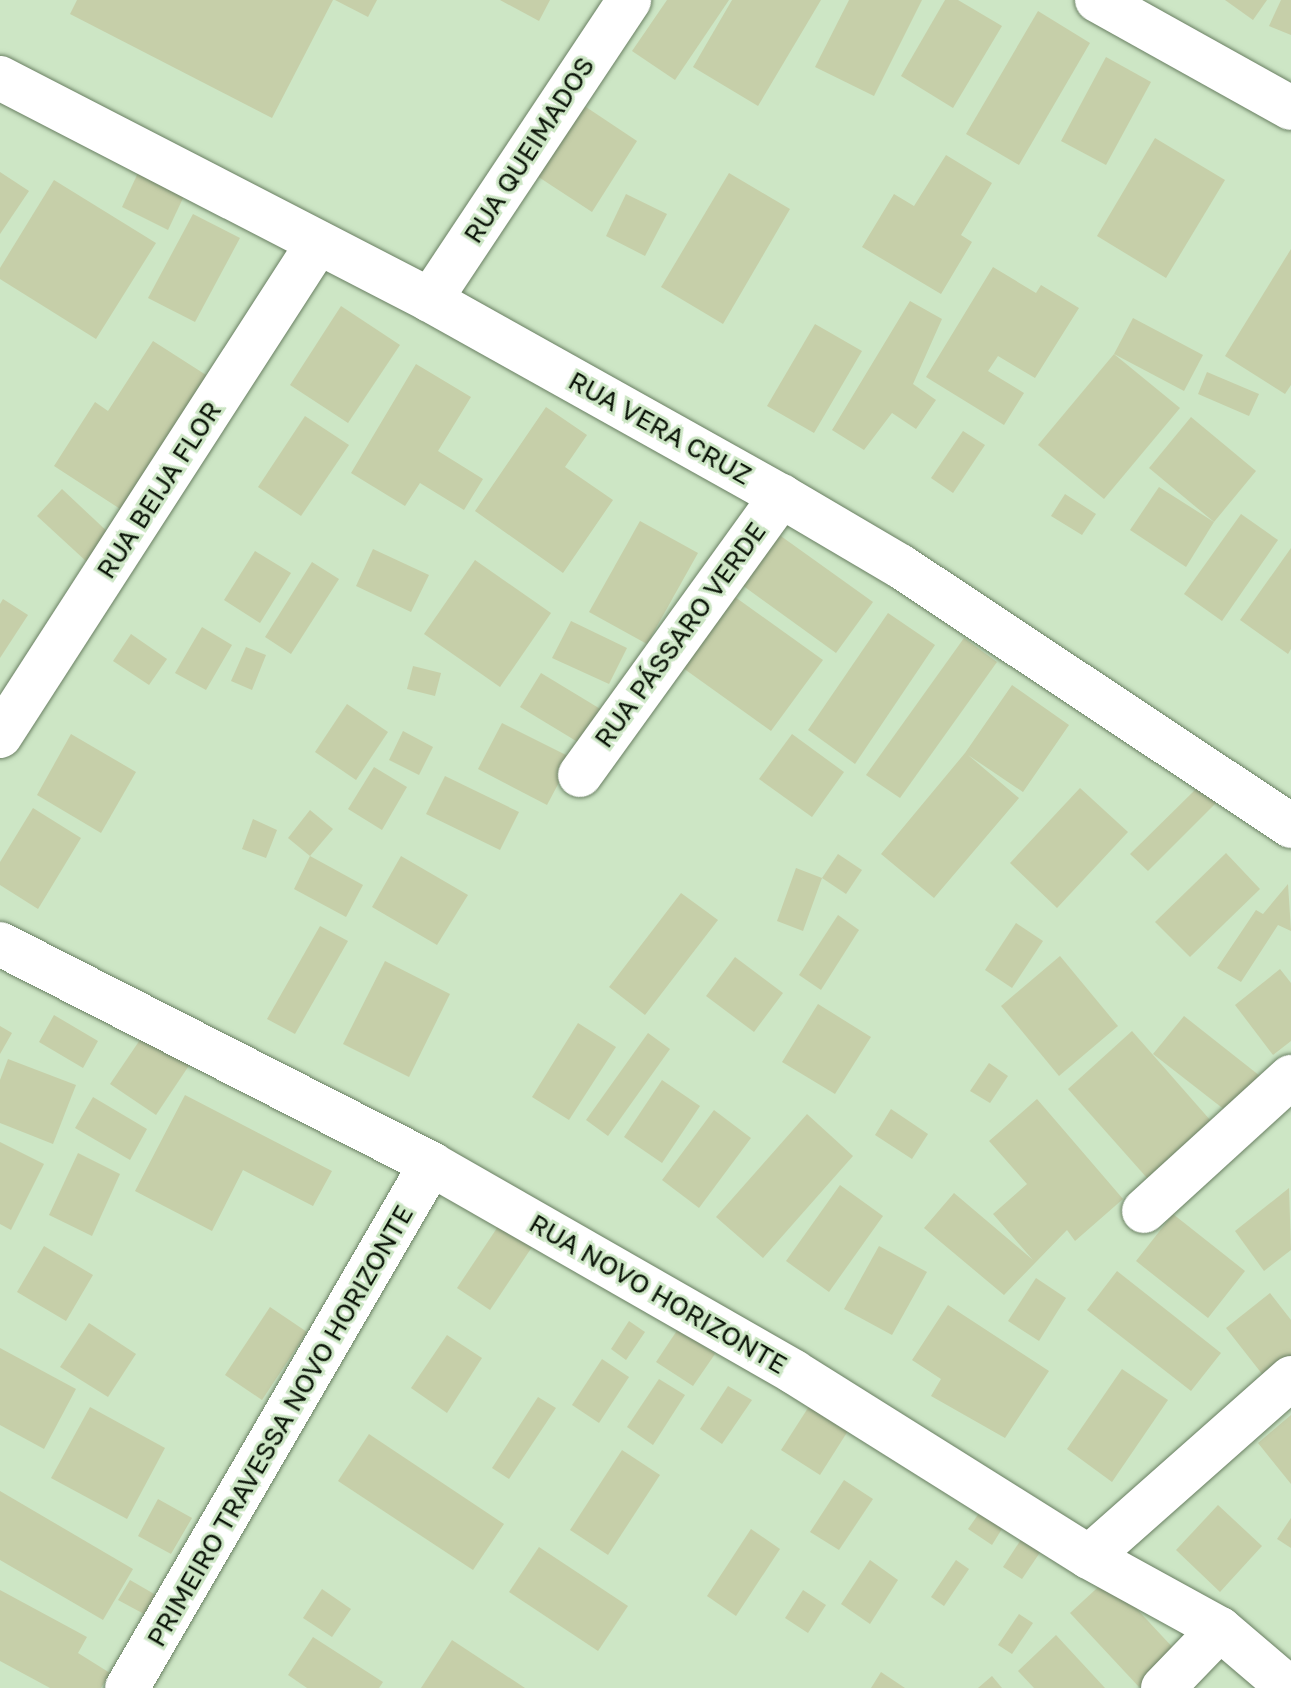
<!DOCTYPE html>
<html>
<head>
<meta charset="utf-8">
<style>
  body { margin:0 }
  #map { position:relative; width:1291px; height:1688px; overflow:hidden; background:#cde6c5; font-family:"Golos Text",sans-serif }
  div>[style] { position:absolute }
  .building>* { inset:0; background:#c6cfa9 }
  .roads { filter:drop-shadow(0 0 2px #697f62) drop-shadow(0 0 2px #697f62) }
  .street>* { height:44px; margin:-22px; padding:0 22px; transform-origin:22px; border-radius:22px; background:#fff }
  span { translate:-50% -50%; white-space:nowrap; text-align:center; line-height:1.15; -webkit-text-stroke:6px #cde6c5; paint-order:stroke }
  .street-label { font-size:26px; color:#0d160a }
</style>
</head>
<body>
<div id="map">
  <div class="building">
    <i style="clip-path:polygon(77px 0,333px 0,272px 118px,70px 14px)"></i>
    <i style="clip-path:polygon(335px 0,377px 0,368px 17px)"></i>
    <i style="clip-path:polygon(500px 0,550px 0,539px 21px)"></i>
    <i style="clip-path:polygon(667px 0,729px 0,675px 80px,632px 51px)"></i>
    <i style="clip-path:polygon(732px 0,821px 0,758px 106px,693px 67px)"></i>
    <i style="clip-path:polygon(849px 0,922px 0,874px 96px,815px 67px)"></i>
    <i style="clip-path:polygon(945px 0,958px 0,1002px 26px,953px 108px,901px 76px)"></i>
    <i style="clip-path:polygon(1225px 0,1267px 0,1253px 20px)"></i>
    <i style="clip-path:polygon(1281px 0,1291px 0,1291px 35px,1269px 26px)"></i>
    <i style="clip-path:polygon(1038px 11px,1090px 43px,1019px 165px,966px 134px)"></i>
    <i style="clip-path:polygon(1106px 57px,1151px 82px,1106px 165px,1061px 141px)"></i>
    <i style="clip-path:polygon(583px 105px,637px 141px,592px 212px,537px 176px)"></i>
    <i style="clip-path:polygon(1155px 138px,1225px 180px,1166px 278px,1097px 236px)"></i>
    <i style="clip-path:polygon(946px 155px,992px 183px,961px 235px,972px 242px,941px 294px,862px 247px,894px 194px,914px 206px)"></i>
    <i style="clip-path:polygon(0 172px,29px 191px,0 234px)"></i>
    <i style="clip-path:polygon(138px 173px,184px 196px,168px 230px,122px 207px)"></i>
    <i style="clip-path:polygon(729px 173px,790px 209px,723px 324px,661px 287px)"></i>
    <i style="clip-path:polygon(54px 180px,156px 243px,96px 339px,0 279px,0 268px)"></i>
    <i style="clip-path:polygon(626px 194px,667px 214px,645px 256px,606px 236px)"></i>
    <i style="clip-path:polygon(193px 214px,240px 238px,195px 322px,148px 298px)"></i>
    <i style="clip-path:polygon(1291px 249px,1291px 385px,1285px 394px,1225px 356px)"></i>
    <i style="clip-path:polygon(993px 267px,1036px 293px,1041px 285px,1079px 308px,1035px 378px,998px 356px,988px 371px,1024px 393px,1004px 425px,926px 377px)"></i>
    <i style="clip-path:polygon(910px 301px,942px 319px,913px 384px,936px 400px,916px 429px,892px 413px,864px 450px,832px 430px)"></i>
    <i style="clip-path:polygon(341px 306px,400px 345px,348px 423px,290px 385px)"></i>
    <i style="clip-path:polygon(1133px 318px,1203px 355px,1184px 391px,1114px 354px)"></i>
    <i style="clip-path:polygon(815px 324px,862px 351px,814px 433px,767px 406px)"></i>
    <i style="clip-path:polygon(153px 341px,217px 382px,131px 516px,54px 466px,95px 402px,108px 411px)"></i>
    <i style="clip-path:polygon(1114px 354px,1180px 408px,1104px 499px,1038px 445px)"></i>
    <i style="clip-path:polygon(416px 364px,471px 397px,438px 451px,483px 479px,464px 510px,420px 483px,405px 506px,351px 473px)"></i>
    <i style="clip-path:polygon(1207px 372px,1259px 394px,1249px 416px,1198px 394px)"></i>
    <i style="clip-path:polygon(546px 407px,587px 435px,565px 467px,613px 500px,563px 573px,475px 511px)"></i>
    <i style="clip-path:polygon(305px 416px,349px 445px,301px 516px,258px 487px)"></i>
    <i style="clip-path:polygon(1191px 417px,1256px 471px,1214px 522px,1149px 468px)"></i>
    <i style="clip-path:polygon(963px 431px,985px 445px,953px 493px,931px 478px)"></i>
    <i style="clip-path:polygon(1159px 487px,1214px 522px,1186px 567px,1130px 530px)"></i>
    <i style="clip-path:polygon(62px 489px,112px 536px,87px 562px,37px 516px)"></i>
    <i style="clip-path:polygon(1065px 494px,1096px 514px,1082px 535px,1051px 516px)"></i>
    <i style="clip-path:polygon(1241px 514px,1278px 540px,1222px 621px,1184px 594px)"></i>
    <i style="clip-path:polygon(640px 521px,698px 553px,647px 644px,589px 612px)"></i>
    <i style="clip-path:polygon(778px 534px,873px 602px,836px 653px,742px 585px)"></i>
    <i style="clip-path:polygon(1291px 548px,1291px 649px,1288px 654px,1240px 620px)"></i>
    <i style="clip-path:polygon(373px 549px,429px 575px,411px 612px,356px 586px)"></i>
    <i style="clip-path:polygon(255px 551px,291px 573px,260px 623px,224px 600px)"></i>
    <i style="clip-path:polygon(475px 560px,551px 613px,500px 687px,424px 634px)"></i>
    <i style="clip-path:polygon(312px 562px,339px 579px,291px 654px,265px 637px)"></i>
    <i style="clip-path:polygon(735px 597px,823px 660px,771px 731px,683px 668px)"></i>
    <i style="clip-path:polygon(3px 599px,28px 615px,0 658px,0 604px)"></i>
    <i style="clip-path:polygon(888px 613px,935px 645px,855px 764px,808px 730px)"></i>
    <i style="clip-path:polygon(571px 621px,627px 648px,609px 684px,552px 658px)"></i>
    <i style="clip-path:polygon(202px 627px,232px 645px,206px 690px,175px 673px)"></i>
    <i style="clip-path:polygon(131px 634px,167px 659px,149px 685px,113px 661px)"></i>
    <i style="clip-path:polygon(964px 638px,997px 662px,900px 798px,866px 775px)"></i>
    <i style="clip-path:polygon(246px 647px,266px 655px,252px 690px,231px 681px)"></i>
    <i style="clip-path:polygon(413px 666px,441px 673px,435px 696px,407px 689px)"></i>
    <i style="clip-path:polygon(541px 673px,607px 713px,586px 747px,520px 707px)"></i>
    <i style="clip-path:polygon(1012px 685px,1069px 725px,1023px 792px,968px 755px,1019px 798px,934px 898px,881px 854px,965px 753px)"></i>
    <i style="clip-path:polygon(347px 704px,388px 732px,356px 780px,315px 752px)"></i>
    <i style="clip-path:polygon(502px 723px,572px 758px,547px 805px,478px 769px)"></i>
    <i style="clip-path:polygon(403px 731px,433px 747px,419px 775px,389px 760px)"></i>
    <i style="clip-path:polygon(71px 734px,136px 772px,101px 833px,37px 795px)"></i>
    <i style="clip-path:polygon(792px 734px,844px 772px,812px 817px,759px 779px)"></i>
    <i style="clip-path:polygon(374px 767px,407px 787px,382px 830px,348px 809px)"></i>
    <i style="clip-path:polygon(445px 776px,519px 812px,500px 850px,426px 814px)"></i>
    <i style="clip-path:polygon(1199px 786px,1216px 803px,1148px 871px,1130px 854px)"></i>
    <i style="clip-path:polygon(1080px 788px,1128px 832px,1057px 908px,1010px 863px)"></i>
    <i style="clip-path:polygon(33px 808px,81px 838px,38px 909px,0 885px,0 862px)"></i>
    <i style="clip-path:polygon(310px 810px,333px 829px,310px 856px,288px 838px)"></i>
    <i style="clip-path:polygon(253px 819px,277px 830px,266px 858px,242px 849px)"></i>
    <i style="clip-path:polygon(1226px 853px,1260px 889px,1190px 957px,1155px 922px)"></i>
    <i style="clip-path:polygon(838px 854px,862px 870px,846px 894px,822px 878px)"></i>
    <i style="clip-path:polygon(310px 856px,363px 885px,346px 917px,294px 889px)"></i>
    <i style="clip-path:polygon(401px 856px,468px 895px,437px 945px,372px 907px)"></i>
    <i style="clip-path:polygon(796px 868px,822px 878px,803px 931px,777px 921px)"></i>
    <i style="clip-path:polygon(1288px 884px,1291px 931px,1278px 925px,1241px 982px,1217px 968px,1256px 910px,1263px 914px)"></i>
    <i style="clip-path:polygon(681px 893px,718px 920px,645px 1015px,609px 987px)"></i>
    <i style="clip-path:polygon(838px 915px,859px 930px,821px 990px,799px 975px)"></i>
    <i style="clip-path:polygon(1016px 923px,1043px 941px,1012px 988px,985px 970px)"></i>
    <i style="clip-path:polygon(320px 926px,348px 941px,295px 1034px,267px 1019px)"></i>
    <i style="clip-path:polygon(1060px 956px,1118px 1026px,1059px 1076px,1001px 1006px)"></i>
    <i style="clip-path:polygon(735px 957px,783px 993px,754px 1032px,706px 996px)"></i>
    <i style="clip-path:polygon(385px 961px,450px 994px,409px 1077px,343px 1044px)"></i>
    <i style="clip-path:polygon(1280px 969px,1291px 983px,1291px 1041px,1273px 1055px,1235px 1005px)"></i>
    <i style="clip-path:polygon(818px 1004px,871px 1037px,835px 1094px,782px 1062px)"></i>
    <i style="clip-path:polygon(54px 1015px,98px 1041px,83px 1068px,39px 1042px)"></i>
    <i style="clip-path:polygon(1184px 1016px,1260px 1076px,1230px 1114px,1153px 1054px)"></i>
    <i style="clip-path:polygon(578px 1023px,616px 1047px,569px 1120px,532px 1097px)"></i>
    <i style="clip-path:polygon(0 1026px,12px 1033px,0 1054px)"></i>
    <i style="clip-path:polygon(146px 1031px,192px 1061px,156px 1115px,110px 1084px)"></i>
    <i style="clip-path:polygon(1132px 1031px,1211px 1121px,1147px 1178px,1068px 1089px)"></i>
    <i style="clip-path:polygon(648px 1033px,670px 1049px,608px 1136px,586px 1120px)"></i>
    <i style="clip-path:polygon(8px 1059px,76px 1085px,53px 1144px,0 1123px,0 1080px)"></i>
    <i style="clip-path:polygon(989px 1063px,1008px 1076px,990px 1103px,970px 1091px)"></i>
    <i style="clip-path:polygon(662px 1080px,700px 1106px,662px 1163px,624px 1137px)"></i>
    <i style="clip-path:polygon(185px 1095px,332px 1171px,313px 1206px,243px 1170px,212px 1231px,135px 1191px)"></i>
    <i style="clip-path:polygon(93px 1097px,147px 1129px,130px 1160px,75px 1128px)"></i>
    <i style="clip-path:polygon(1037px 1099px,1123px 1199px,1075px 1241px,1067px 1230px,1004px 1295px,924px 1228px,954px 1193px,1033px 1260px,993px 1214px,1027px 1184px,989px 1141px)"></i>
    <i style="clip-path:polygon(891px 1109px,928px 1134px,912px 1159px,875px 1135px)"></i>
    <i style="clip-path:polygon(714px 1110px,751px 1138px,699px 1208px,662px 1180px)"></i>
    <i style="clip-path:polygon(807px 1114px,853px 1156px,763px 1258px,716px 1217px)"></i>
    <i style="clip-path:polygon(0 1142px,44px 1164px,11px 1230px,0 1224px)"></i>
    <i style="clip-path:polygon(78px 1153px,120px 1174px,92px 1236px,49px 1215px)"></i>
    <i style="clip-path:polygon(840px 1185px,883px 1216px,829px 1292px,786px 1261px)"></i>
    <i style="clip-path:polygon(1289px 1188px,1291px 1250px,1264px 1271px,1235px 1231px)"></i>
    <i style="clip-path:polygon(1173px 1214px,1245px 1271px,1208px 1318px,1136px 1261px)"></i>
    <i style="clip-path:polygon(499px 1225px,532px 1247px,490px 1310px,457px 1288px)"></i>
    <i style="clip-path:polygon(44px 1246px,93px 1275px,66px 1321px,17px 1292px)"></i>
    <i style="clip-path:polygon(879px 1246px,927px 1272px,892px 1335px,844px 1309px)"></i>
    <i style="clip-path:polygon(1117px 1271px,1221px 1353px,1191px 1391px,1087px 1310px)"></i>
    <i style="clip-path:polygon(1036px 1278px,1066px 1298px,1039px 1341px,1008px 1321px)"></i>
    <i style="clip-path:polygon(1270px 1293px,1291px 1320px,1291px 1359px,1266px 1379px,1226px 1328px)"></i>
    <i style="clip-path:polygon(948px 1305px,1049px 1371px,1005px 1438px,931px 1396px,941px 1379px,912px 1360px)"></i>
    <i style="clip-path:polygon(270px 1307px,307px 1332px,262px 1400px,225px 1375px)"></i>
    <i style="clip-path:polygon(629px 1321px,645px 1332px,626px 1360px,611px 1349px)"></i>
    <i style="clip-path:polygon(89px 1323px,136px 1354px,108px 1397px,60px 1367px)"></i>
    <i style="clip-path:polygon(678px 1329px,715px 1354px,693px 1386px,656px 1362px)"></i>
    <i style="clip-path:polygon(447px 1335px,482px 1358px,447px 1413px,411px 1388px)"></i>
    <i style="clip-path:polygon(0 1348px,76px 1389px,44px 1449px,0 1425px)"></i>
    <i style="clip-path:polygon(602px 1359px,629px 1377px,599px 1423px,572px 1405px)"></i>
    <i style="clip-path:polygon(1122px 1369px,1168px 1400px,1112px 1482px,1067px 1449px)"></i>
    <i style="clip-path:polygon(659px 1379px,685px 1395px,653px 1445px,627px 1427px)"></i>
    <i style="clip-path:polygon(728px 1386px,752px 1400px,722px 1444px,700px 1429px)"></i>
    <i style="clip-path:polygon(538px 1397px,556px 1408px,509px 1479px,492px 1468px)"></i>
    <i style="clip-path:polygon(815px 1397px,853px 1423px,820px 1475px,781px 1450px)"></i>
    <i style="clip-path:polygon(90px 1407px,165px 1448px,127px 1519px,51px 1478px)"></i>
    <i style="clip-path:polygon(1291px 1415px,1291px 1484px,1258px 1443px)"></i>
    <i style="clip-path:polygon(369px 1434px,504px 1524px,473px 1570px,338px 1481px)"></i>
    <i style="clip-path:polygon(622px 1450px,660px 1475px,608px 1555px,570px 1530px)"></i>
    <i style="clip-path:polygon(844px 1480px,873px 1499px,839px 1550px,810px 1532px)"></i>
    <i style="clip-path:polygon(0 1491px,133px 1569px,103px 1620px,0 1560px)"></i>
    <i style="clip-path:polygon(158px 1499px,192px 1518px,171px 1554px,138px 1536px)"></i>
    <i style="clip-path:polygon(1218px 1505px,1262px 1546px,1220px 1592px,1176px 1550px)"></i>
    <i style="clip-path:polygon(982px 1509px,1005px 1524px,992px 1545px,968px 1529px)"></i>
    <i style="clip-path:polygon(1291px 1518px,1291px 1548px,1277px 1539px)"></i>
    <i style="clip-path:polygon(751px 1529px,780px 1549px,736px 1616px,707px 1596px)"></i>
    <i style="clip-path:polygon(1022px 1538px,1041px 1551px,1022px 1579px,1003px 1567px)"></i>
    <i style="clip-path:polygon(539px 1547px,628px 1606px,598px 1651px,509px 1592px)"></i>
    <i style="clip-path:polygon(870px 1560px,898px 1580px,870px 1624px,841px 1604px)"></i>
    <i style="clip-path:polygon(956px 1560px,969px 1569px,944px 1606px,931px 1597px)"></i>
    <i style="clip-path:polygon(1108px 1578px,1176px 1651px,1139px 1687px,1070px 1613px)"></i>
    <i style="clip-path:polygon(130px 1580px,168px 1602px,157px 1621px,118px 1600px)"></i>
    <i style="clip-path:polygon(322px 1589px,351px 1609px,332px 1637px,303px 1618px)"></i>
    <i style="clip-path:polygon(0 1590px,87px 1637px,78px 1653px,110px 1673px,101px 1688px,50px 1688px,0 1661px)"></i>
    <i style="clip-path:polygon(803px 1590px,826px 1605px,808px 1633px,785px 1618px)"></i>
    <i style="clip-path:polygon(1019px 1614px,1033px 1623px,1012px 1654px,998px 1645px)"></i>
    <i style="clip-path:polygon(1056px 1635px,1105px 1688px,1034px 1688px,1018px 1671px)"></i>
    <i style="clip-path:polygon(313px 1637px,383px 1682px,379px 1688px,307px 1688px,288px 1675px)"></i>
    <i style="clip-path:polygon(452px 1640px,525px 1688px,421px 1688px)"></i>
    <i style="clip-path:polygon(881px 1672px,905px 1688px,871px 1688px)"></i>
    <i style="clip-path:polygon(992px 1676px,1002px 1688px,978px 1688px)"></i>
  </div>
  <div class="roads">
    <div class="street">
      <i style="left:1097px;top:0;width:222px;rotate:29.1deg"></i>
      <i style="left:0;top:78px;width:484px;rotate:27.3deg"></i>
      <i style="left:430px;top:300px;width:402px;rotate:29.2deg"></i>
      <i style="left:781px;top:496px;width:138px;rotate:30.5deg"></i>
      <i style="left:900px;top:566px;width:470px;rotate:33.6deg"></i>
      <i style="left:430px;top:300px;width:360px;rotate:-56.4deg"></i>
      <i style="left:0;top:736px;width:587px;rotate:-57.18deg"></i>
      <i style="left:580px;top:775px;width:344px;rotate:-54.2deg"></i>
      <i style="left:0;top:944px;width:484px;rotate:27deg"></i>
      <i style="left:431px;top:1164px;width:418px;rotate:29.8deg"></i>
      <i style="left:794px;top:1372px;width:348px;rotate:32.1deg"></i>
      <i style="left:1089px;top:1557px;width:149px;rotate:28.8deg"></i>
      <i style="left:1220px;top:1629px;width:91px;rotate:40.5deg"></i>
      <i style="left:1144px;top:1211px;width:199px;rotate:-42.4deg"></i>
      <i style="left:1089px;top:1557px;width:270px;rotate:-41.5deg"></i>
      <i style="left:127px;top:1688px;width:606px;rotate:-59.88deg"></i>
      <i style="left:1163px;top:1688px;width:82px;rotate:-46deg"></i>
    </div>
  </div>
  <div class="street-label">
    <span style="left:529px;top:150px;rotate:-57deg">RUA QUEIMADOS</span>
    <span style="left:660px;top:428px;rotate:29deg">RUA VERA CRUZ</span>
    <span style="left:159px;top:490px;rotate:-57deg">RUA BEIJA FLOR</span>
    <span style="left:680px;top:635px;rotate:-54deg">RUA PÁSSARO VERDE</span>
    <span style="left:658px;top:1294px;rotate:30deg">RUA NOVO HORIZONTE</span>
    <span style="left:280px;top:1426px;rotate:-60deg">PRIMEIRO TRAVESSA NOVO HORIZONTE</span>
  </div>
</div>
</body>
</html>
